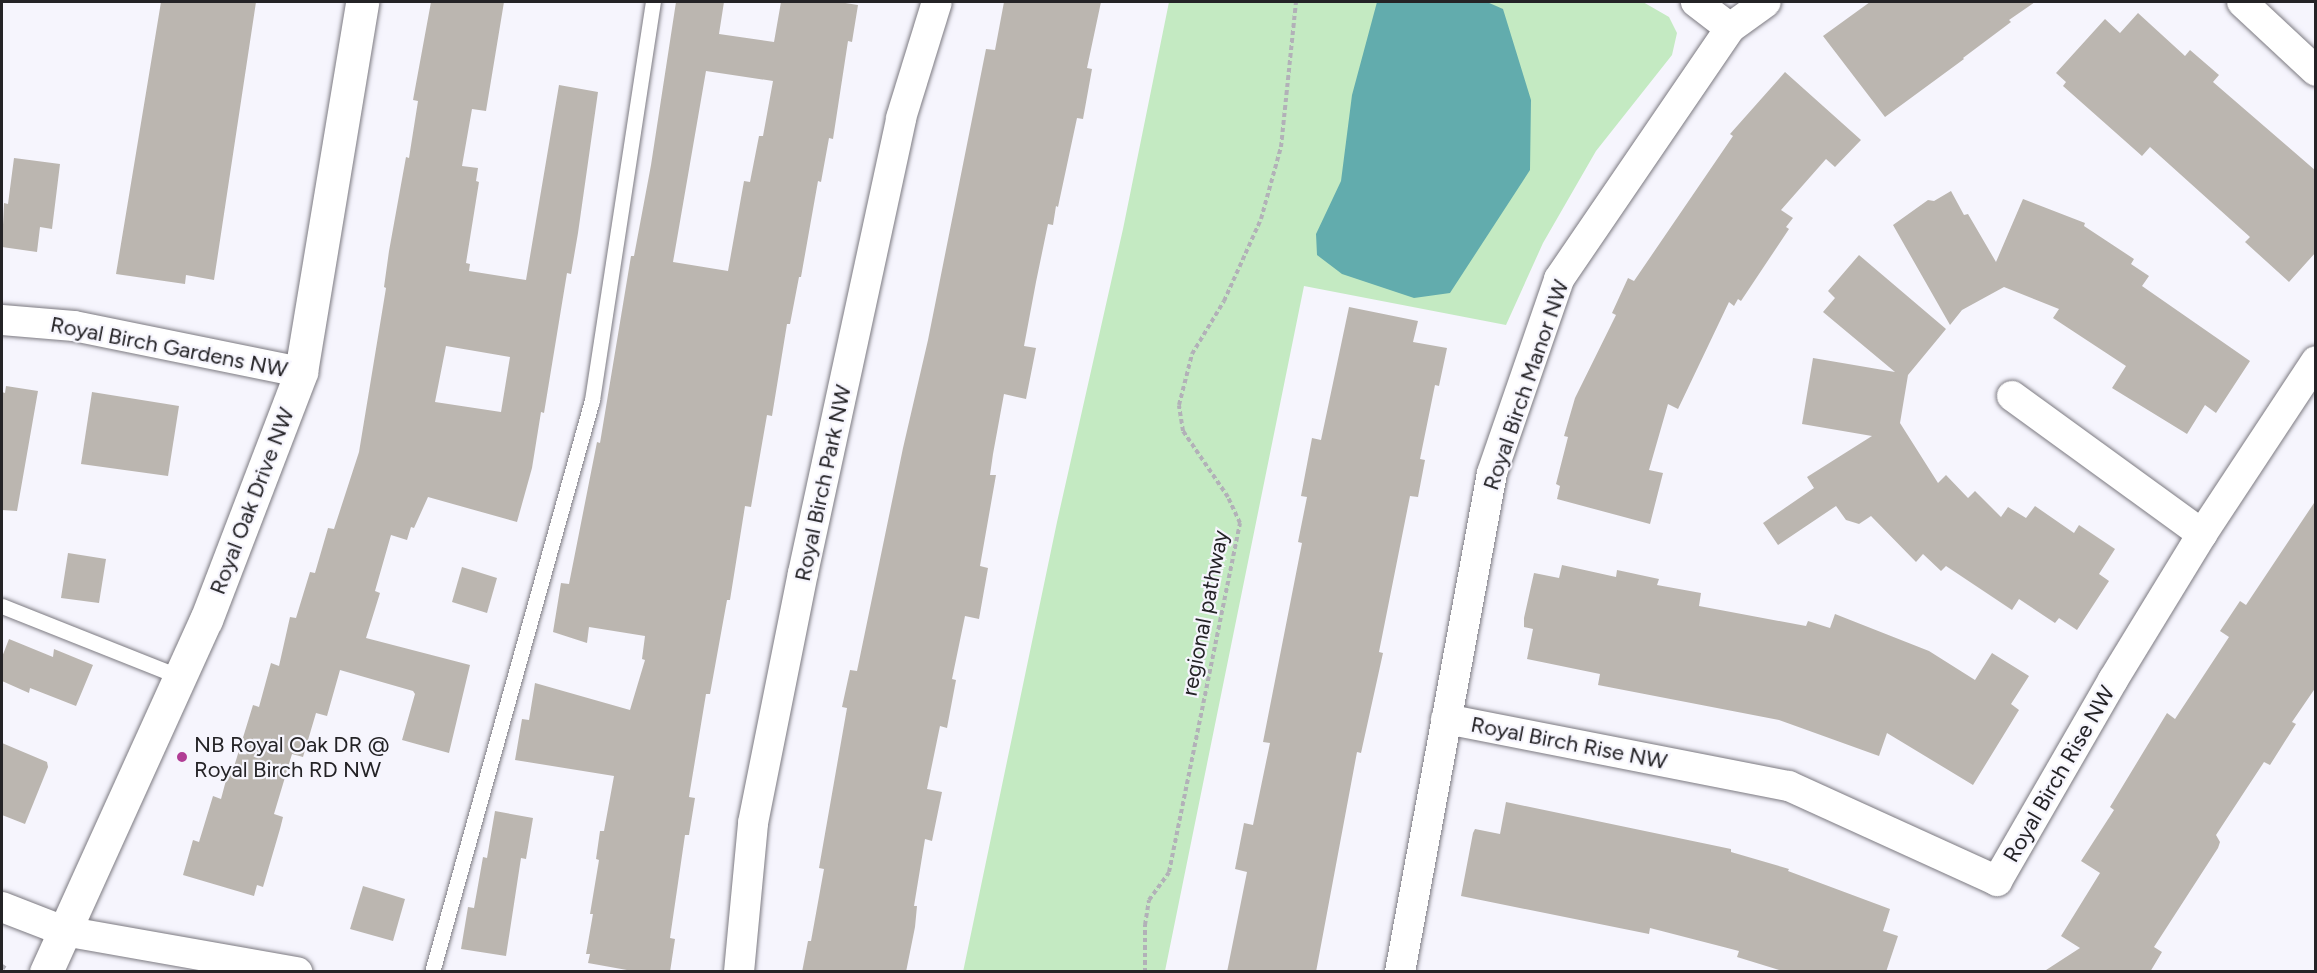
<!DOCTYPE html>
<html>
<head>
<meta charset="utf-8">
<style>
  body { margin:0 }
  #map { position:relative; width:2317px; height:973px; overflow:hidden; background:#f6f5fd; font-family:Figtree,sans-serif }
  div>[style] { position:absolute }
  .green>* { inset:0; background:#c4eac2 }
  .water>* { inset:0; background:#62acad }
  .building>* { inset:0; background:#bbb6b0 }
  .path>* { height:4px; margin-top:-2px; transform-origin:0; background:repeating-linear-gradient(90deg,#b2b1b8 0 4.5px,transparent 0 7.5px) }
  .roads { filter:drop-shadow(0 0 2px #7c7a81) drop-shadow(0 0 2px #7c7a81) }
  .lane>* { height:15px; margin:-7.5px; padding:0 7.5px; transform-origin:7.5px; border-radius:7.5px; background:#fff }
  .street>* { height:30px; margin:-15px; padding:0 15px; transform-origin:15px; border-radius:15px; background:#fff }
  .secondary>* { height:33px; margin:-16.5px; padding:0 16.5px; transform-origin:16.5px; border-radius:16.5px; background:#fff }
  .dots>* { width:16px; height:16px; translate:-50% -50%; box-sizing:border-box; border:3px solid #f6f5fd; border-radius:50% }
  span { translate:-50% -50%; white-space:nowrap; text-align:center; line-height:1.15; -webkit-text-stroke:4.5px #f6f5fd; paint-order:stroke }
  .street-label { font-size:22px; color:#242326 }
  .poi-label { font-size:22px; color:#242326 }
  .left { translate:0 -50%; text-align:left }
  .frame { position:absolute; inset:0; border:3px solid #242326; pointer-events:none }
</style>
</head>
<body>
<div id="map">
  <div class="green">
    <i style="clip-path:polygon(1169px 2px,1643px 2px,1669px 17px,1677px 33px,1672px 55px,1596px 151px,1543px 243px,1506px 325px,1304px 286px,1165px 971px,963px 972px,1057px 522px,1123px 229px)"></i>
  </div>
  <div class="water">
    <i style="clip-path:polygon(1377px 2px,1487px 2px,1503px 9px,1531px 100px,1530px 170px,1450px 293px,1414px 298px,1342px 274px,1317px 255px,1316px 234px,1341px 181px,1352px 95px)"></i>
  </div>
  <div class="building">
    <i style="clip-path:polygon(161px 2px,256px 2px,214px 280px,186px 275px,185px 284px,116px 274px)"></i>
    <i style="clip-path:polygon(evenodd,431px 2px,504px 2px,486px 111px,472px 109px,462px 166px,478px 168px,476px 181px,479px 182px,466px 263px,470px 264px,469px 271px,526px 280px,559px 85px,598px 92px,578px 233px,571px 274px,567px 273px,544px 413px,541px 412px,532px 468px,517px 522px,428px 497px,414px 528px,411px 527px,407px 540px,391px 535px,375px 591px,380px 593px,366px 638px,470px 665px,449px 753px,402px 740px,415px 694px,413px 691px,340px 670px,327px 716px,316px 713px,303px 757px,292px 754px,274px 814px,283px 817px,280px 829px,263px 887px,257px 885px,254px 896px,183px 875px,193px 840px,199px 842px,213px 796px,221px 799px,229px 769px,233px 770px,253px 705px,259px 707px,271px 663px,279px 666px,290px 617px,296px 618px,310px 572px,315px 573px,328px 528px,334px 529px,359px 452px,386px 288px,384px 287px,389px 251px,406px 157px,409px 158px,418px 101px,413px 100px,431px 2px,446px 346px,510px 357px,501px 412px,435px 402px,446px 346px)"></i>
    <i style="clip-path:polygon(evenodd,676px 2px,724px 2px,719px 34px,774px 42px,781px 2px,839px 2px,858px 5px,852px 42px,848px 41px,833px 139px,829px 138px,821px 182px,818px 181px,801px 277px,799px 277px,790px 324px,787px 324px,772px 416px,767px 415px,751px 507px,745px 506px,730px 600px,727px 600px,710px 694px,706px 694px,689px 797px,695px 798px,689px 835px,685px 835px,670px 938px,675px 939px,670px 972px,638px 972px,588px 963px,590px 954px,586px 954px,593px 914px,590px 914px,599px 860px,596px 859px,600px 831px,604px 831px,614px 776px,515px 760px,522px 719px,529px 720px,535px 683px,630px 710px,645px 660px,642px 659px,645px 636px,589px 627px,587px 643px,553px 632px,561px 583px,569px 584px,597px 442px,600px 443px,631px 256px,634px 256px,651px 165px,676px 2px,706px 71px,773px 81px,763px 136px,759px 136px,750px 182px,744px 181px,728px 271px,673px 262px,706px 71px)"></i>
    <i style="clip-path:polygon(1004px 2px,1101px 2px,1087px 68px,1092px 69px,1083px 119px,1077px 118px,1058px 207px,1056px 206px,1053px 225px,1048px 224px,1036px 282px,1024px 346px,1036px 348px,1026px 399px,1004px 394px,993px 454px,990px 475px,996px 475px,980px 566px,988px 568px,979px 619px,965px 616px,952px 679px,956px 680px,947px 728px,940px 726px,927px 789px,942px 792px,932px 841px,925px 839px,914px 906px,917px 906px,915px 927px,906px 972px,802px 972px,808px 941px,811px 941px,824px 869px,819px 868px,847px 708px,842px 707px,850px 670px,857px 671px,903px 448px,928px 340px,986px 49px,995px 50px)"></i>
    <i style="clip-path:polygon(1870px 2px,2035px 2px,2009px 20px,2011px 22px,1963px 58px,1964px 59px,1885px 117px,1823px 36px)"></i>
    <i style="clip-path:polygon(2138px 13px,2185px 56px,2190px 50px,2219px 75px,2213px 82px,2316px 171px,2316px 252px,2289px 282px,2245px 242px,2250px 237px,2150px 147px,2142px 156px,2063px 86px,2066px 82px,2056px 73px,2105px 19px,2120px 33px)"></i>
    <i style="clip-path:polygon(1785px 72px,1861px 140px,1835px 167px,1826px 159px,1781px 210px,1793px 218px,1786px 227px,1789px 229px,1741px 301px,1738px 299px,1734px 306px,1729px 302px,1678px 409px,1668px 404px,1649px 470px,1663px 473px,1650px 524px,1557px 499px,1560px 486px,1556px 484px,1568px 437px,1564px 436px,1575px 398px,1616px 315px,1612px 313px,1628px 278px,1634px 281px,1733px 136px,1730px 134px)"></i>
    <i style="clip-path:polygon(14px 158px,60px 164px,52px 229px,40px 227px,37px 252px,2px 247px,4px 203px,8px 204px)"></i>
    <i style="clip-path:polygon(1951px 191px,1964px 215px,1968px 214px,1996px 262px,2023px 199px,2085px 223px,2084px 226px,2134px 259px,2131px 264px,2149px 276px,2142px 286px,2250px 361px,2216px 413px,2205px 405px,2187px 434px,2112px 388px,2126px 366px,2053px 318px,2059px 309px,2004px 287px,1962px 310px,1950px 325px,1893px 225px,1928px 200px,1934px 201px)"></i>
    <i style="clip-path:polygon(1859px 255px,1946px 329px,1908px 375px,1900px 423px,1938px 483px,1946px 475px,1968px 498px,1975px 491px,2001px 517px,2008px 507px,2026px 518px,2035px 506px,2074px 533px,2079px 525px,2115px 549px,2099px 574px,2109px 581px,2077px 630px,2059px 618px,2055px 623px,2019px 599px,2012px 610px,1946px 566px,1941px 571px,1923px 554px,1916px 562px,1871px 516px,1859px 524px,1846px 520px,1836px 506px,1778px 545px,1763px 523px,1814px 488px,1807px 477px,1872px 436px,1802px 424px,1813px 358px,1895px 372px,1823px 312px,1835px 298px,1828px 291px)"></i>
    <i style="clip-path:polygon(1349px 307px,1418px 321px,1413px 342px,1447px 348px,1439px 386px,1435px 385px,1420px 459px,1425px 460px,1418px 497px,1410px 496px,1379px 652px,1383px 653px,1361px 753px,1357px 752px,1316px 972px,1227px 972px,1247px 872px,1235px 869px,1244px 823px,1253px 825px,1270px 743px,1263px 742px,1302px 543px,1298px 542px,1307px 497px,1301px 496px,1312px 438px,1321px 440px)"></i>
    <i style="clip-path:polygon(6px 386px,38px 391px,17px 511px,2px 510px,2px 392px,5px 393px)"></i>
    <i style="clip-path:polygon(92px 392px,179px 406px,168px 476px,81px 464px)"></i>
    <i style="clip-path:polygon(2316px 500px,2316px 687px,2292px 722px,2296px 724px,2270px 765px,2264px 762px,2216px 835px,2220px 842px,2218px 848px,2154px 947px,2162px 952px,2150px 972px,2043px 972px,2080px 948px,2061px 936px,2100px 873px,2081px 861px,2114px 810px,2110px 807px,2167px 713px,2175px 719px,2229px 637px,2220px 631px,2240px 601px,2246px 605px)"></i>
    <i style="clip-path:polygon(68px 553px,106px 559px,99px 603px,61px 598px)"></i>
    <i style="clip-path:polygon(1562px 565px,1616px 577px,1617px 570px,1659px 579px,1657px 585px,1701px 593px,1699px 606px,1806px 626px,1808px 621px,1830px 628px,1835px 614px,1929px 651px,1975px 680px,1992px 653px,2029px 676px,2011px 704px,2019px 710px,1973px 785px,1887px 733px,1879px 756px,1779px 720px,1598px 685px,1600px 674px,1527px 659px,1533px 629px,1524px 627px,1524px 618px,1534px 573px,1559px 578px)"></i>
    <i style="clip-path:polygon(462px 567px,497px 578px,487px 613px,452px 602px)"></i>
    <i style="clip-path:polygon(9px 639px,53px 657px,54px 649px,93px 665px,76px 706px,30px 688px,29px 693px,2px 681px,2px 657px)"></i>
    <i style="clip-path:polygon(2px 743px,47px 762px,48px 767px,25px 824px,2px 815px)"></i>
    <i style="clip-path:polygon(1506px 802px,1731px 849px,1731px 852px,1789px 869px,1788px 871px,1890px 909px,1883px 931px,1898px 936px,1886px 972px,1786px 972px,1737px 957px,1739px 951px,1650px 928px,1649px 934px,1461px 896px,1473px 833px,1475px 829px,1500px 834px)"></i>
    <i style="clip-path:polygon(495px 811px,533px 818px,526px 859px,521px 858px,506px 956px,461px 949px,468px 907px,474px 908px,483px 857px,487px 858px)"></i>
    <i style="clip-path:polygon(363px 886px,405px 899px,393px 941px,350px 929px)"></i>
  </div>
  <div class="path">
    <i style="left:2px;top:966px;width:4px;rotate:34deg"></i>
    <i style="left:1145px;top:972px;width:47px;rotate:-90deg"></i>
    <i style="left:1145px;top:925px;width:25px;rotate:-81deg"></i>
    <i style="left:1149px;top:900px;width:34px;rotate:-54deg"></i>
    <i style="left:1169px;top:872px;width:356px;rotate:-78.5deg"></i>
    <i style="left:1240px;top:523px;width:29px;rotate:-115deg"></i>
    <i style="left:1228px;top:497px;width:80px;rotate:-124.3deg"></i>
    <i style="left:1183px;top:431px;width:26px;rotate:-99deg"></i>
    <i style="left:1179px;top:405px;width:53px;rotate:-75.7deg"></i>
    <i style="left:1192px;top:354px;width:62px;rotate:-58.9deg"></i>
    <i style="left:1224px;top:301px;width:90px;rotate:-65.7deg"></i>
    <i style="left:1261px;top:219px;width:75px;rotate:-74.5deg"></i>
    <i style="left:1281px;top:147px;width:146px;rotate:-84.1deg"></i>
  </div>
  <div class="roads">
    <div class="lane">
      <i style="left:2px;top:606px;width:192px;rotate:21.7deg"></i>
      <i style="left:432px;top:972px;width:594px;rotate:-74.37deg"></i>
      <i style="left:592px;top:400px;width:403px;rotate:-81.3deg"></i>
    </div>
    <div class="street">
      <i style="left:2242px;top:2px;width:101px;rotate:43deg"></i>
      <i style="left:1730px;top:28px;width:44px;rotate:-35.8deg"></i>
      <i style="left:2px;top:320px;width:72px;rotate:4.8deg"></i>
      <i style="left:74px;top:326px;width:232px;rotate:11.5deg"></i>
      <i style="left:2012px;top:396px;width:235px;rotate:36deg"></i>
      <i style="left:1446px;top:719px;width:349px;rotate:11.1deg"></i>
      <i style="left:1789px;top:786px;width:229px;rotate:24.5deg"></i>
      <i style="left:1997px;top:881px;width:232px;rotate:-60deg"></i>
      <i style="left:2113px;top:680px;width:171px;rotate:-58.6deg"></i>
      <i style="left:2202px;top:534px;width:207px;rotate:-56.6deg"></i>
      <i style="left:2px;top:907px;width:66px;rotate:21.2deg"></i>
      <i style="left:64px;top:931px;width:237px;rotate:10deg"></i>
      <i style="left:739px;top:972px;width:150px;rotate:-84.6deg"></i>
      <i style="left:753px;top:823px;width:255px;rotate:-78.7deg"></i>
      <i style="left:803px;top:573px;width:465px;rotate:-77.8deg"></i>
      <i style="left:901px;top:118px;width:121px;rotate:-72.8deg"></i>
      <i style="left:1400px;top:972px;width:507px;rotate:-79.55deg"></i>
      <i style="left:1492px;top:473px;width:205px;rotate:-70.9deg"></i>
      <i style="left:1559px;top:279px;width:304px;rotate:-55.7deg"></i>
      <i style="left:1730px;top:28px;width:43px;rotate:-142.6deg"></i>
    </div>
    <div class="secondary">
      <i style="left:46px;top:972px;width:387px;rotate:-65.6deg"></i>
      <i style="left:206px;top:620px;width:266px;rotate:-69deg"></i>
      <i style="left:301px;top:372px;width:375px;rotate:-80.6deg"></i>
    </div>
  </div>
  <div class="dots">
    <i style="left:182px;top:757px;background:#b13d95"></i>
  </div>
  <div class="street-label">
    <span style="left:169px;top:347px;rotate:11deg">Royal Birch Gardens NW</span>
    <span style="left:1526px;top:385px;rotate:-71deg">Royal Birch Manor NW</span>
    <span style="left:823px;top:483px;rotate:-78deg">Royal Birch Park NW</span>
    <span style="left:252px;top:501px;rotate:-69deg">Royal Oak Drive NW</span>
    <span style="left:1205px;top:613px;rotate:-79deg">regional pathway</span>
    <span style="left:1569px;top:743px;rotate:11deg">Royal Birch Rise NW</span>
    <span style="left:2059px;top:774px;rotate:-60deg">Royal Birch Rise NW</span>
  </div>
  <div class="poi-label">
    <span class="left" style="left:194px;top:757px">NB Royal Oak DR @<br>Royal Birch RD NW</span>
  </div>
  <div class="frame"></div>
</div>
</body>
</html>
